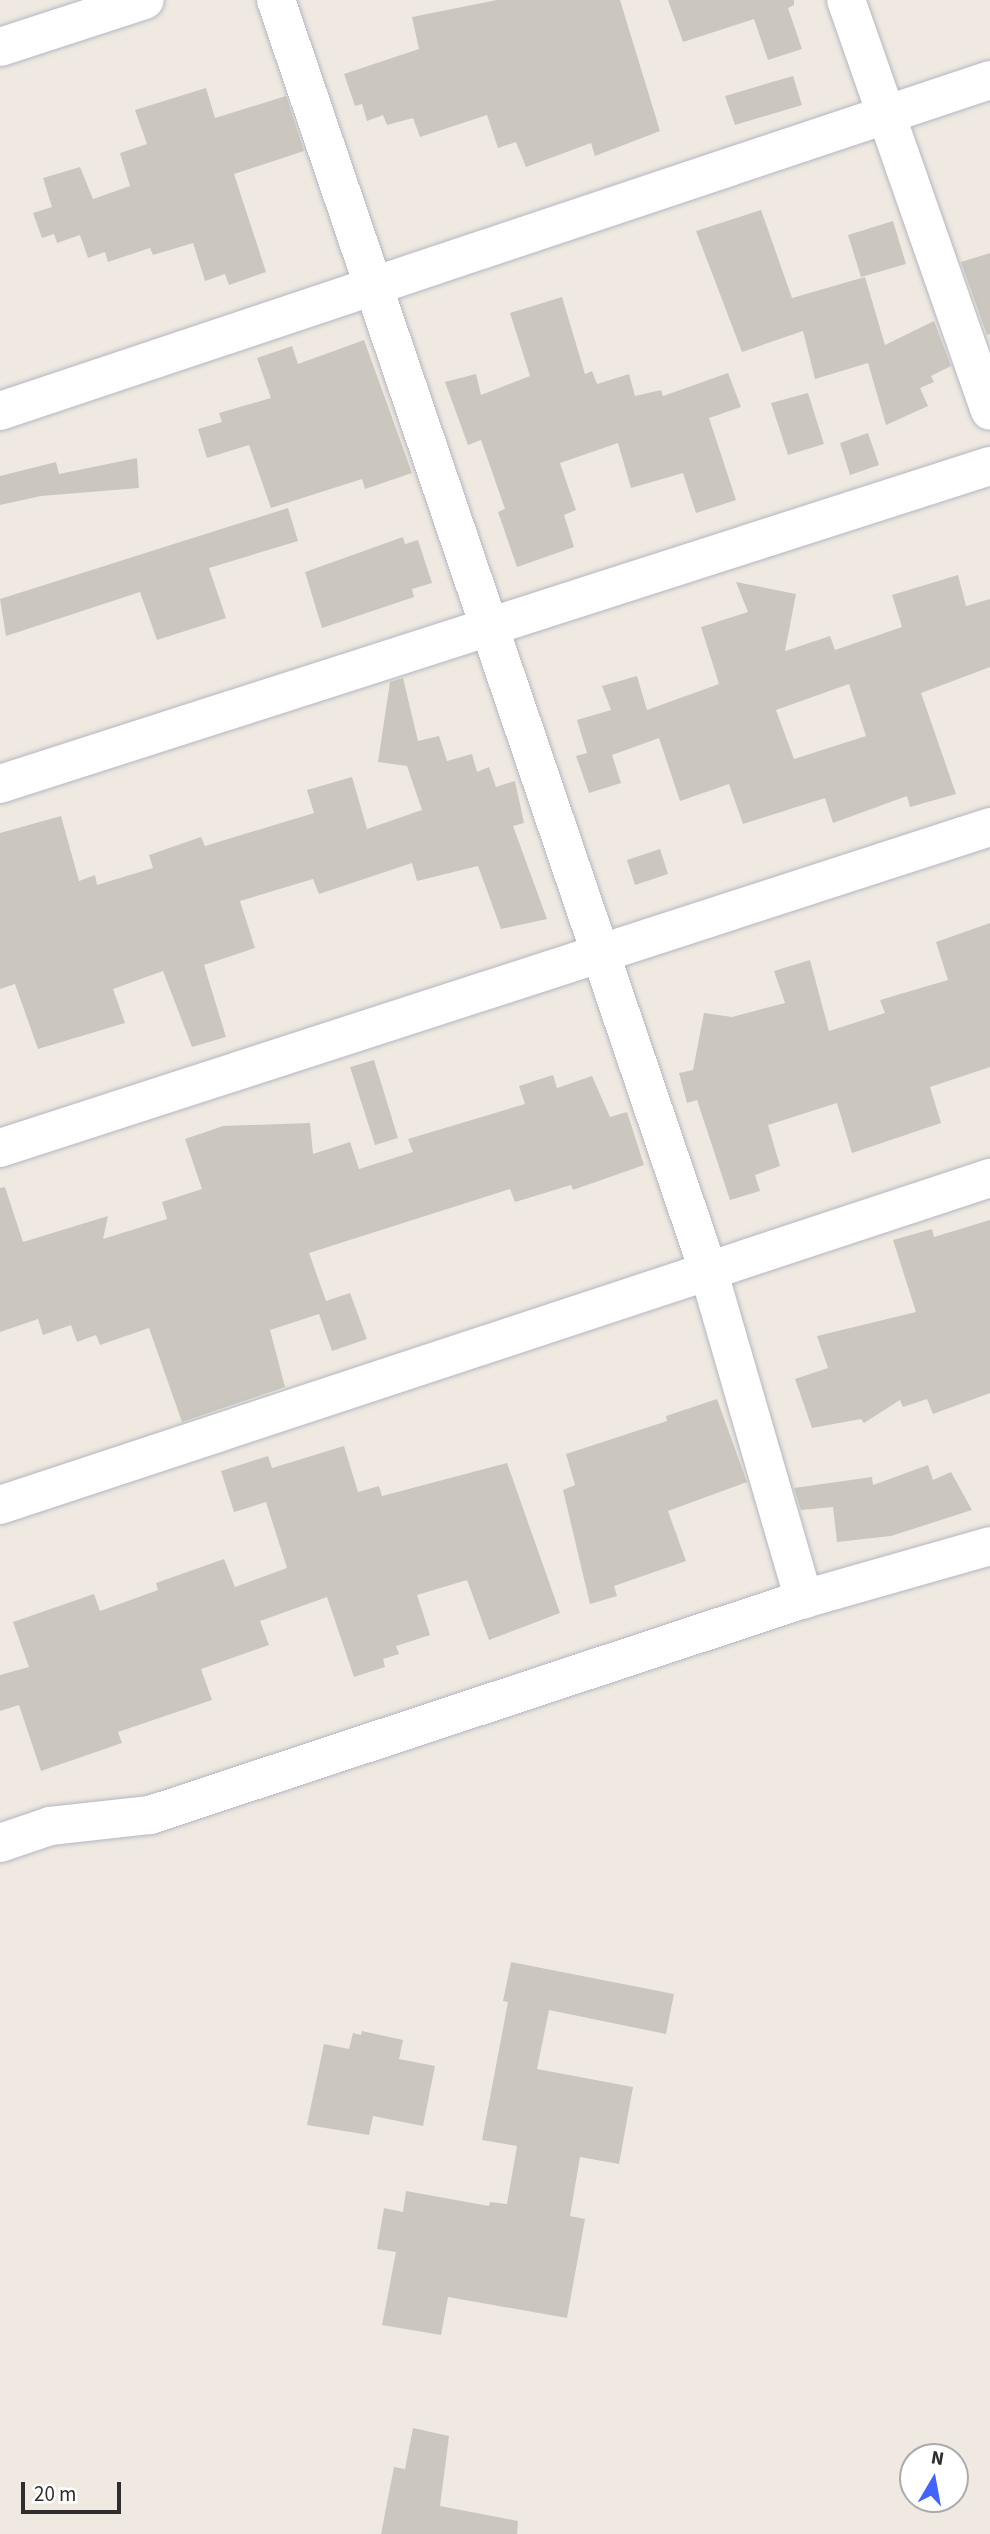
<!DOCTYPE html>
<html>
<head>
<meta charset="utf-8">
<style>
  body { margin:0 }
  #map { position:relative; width:990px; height:2534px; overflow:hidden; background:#efe9e1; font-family:"Source Sans 3",sans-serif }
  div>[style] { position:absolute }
  .building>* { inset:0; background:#cbc7bf }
  .roads { filter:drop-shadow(0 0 2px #b4b7c1) drop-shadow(0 0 2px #b4b7c1) }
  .minor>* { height:38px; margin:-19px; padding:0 19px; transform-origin:19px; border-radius:19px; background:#fff }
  span { translate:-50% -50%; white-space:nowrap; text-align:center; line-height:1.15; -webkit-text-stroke:5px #fff; paint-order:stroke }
  .north { position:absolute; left:899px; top:2443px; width:70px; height:70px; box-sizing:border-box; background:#fff; border:2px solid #ababab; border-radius:50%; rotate:10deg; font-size:19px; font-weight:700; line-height:28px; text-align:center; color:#2e2e2e }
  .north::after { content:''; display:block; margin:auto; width:24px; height:32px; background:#4264fb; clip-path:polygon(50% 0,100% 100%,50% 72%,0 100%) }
  .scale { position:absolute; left:21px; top:2482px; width:100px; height:32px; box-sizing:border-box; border:4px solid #2e2e2e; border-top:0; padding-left:9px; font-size:21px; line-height:24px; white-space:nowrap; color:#2e2e2e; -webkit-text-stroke:5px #fff; paint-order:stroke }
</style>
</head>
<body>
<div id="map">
  <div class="building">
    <i style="clip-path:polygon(497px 0,620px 0,660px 131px,595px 156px,591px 143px,526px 167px,516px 142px,498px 148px,487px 115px,420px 137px,413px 118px,387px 125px,383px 115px,367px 121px,362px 104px,355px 106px,344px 74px,419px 49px,412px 17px)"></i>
    <i style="clip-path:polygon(668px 0,794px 0,794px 5px,788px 8px,802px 49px,768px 60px,754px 19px,683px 42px)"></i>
    <i style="clip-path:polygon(793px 76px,802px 105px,735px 125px,725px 96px)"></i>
    <i style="clip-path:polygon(206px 88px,215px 118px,286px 96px,304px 151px,234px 174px,266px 272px,229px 285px,225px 274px,205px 281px,193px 243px,153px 255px,150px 248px,108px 262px,105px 252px,88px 258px,80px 235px,57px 243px,54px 234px,42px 238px,33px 213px,52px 207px,43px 178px,80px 167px,93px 199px,130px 186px,120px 153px,147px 144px,135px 110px)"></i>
    <i style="clip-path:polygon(761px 210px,792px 298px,865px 277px,885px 345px,934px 321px,951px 366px,931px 376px,934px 382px,920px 388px,928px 406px,886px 425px,868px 363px,815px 379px,803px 331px,742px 352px,696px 231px)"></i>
    <i style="clip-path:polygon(893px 221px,906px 264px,861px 277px,848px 235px)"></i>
    <i style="clip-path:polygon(990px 253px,990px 334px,987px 335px,961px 262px)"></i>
    <i style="clip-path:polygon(562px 297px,585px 374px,592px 371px,597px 384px,629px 374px,635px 396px,661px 390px,663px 396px,728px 373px,741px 407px,709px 418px,736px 500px,696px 513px,683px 473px,631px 488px,618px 443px,560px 463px,576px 510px,564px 515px,574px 547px,517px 567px,498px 512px,505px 509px,481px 440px,468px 445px,445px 382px,476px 374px,481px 395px,530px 376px,510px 313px)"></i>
    <i style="clip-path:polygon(364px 340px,412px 473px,365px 489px,362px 479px,271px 508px,249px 445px,207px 458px,198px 429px,222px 422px,219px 413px,271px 398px,257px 358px,292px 346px,298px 364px)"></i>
    <i style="clip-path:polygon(808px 393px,824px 444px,788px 455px,771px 403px)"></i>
    <i style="clip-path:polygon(868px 433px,879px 465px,850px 475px,840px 443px)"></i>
    <i style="clip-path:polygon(137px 458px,139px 488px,41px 496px,0 505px,0 476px,56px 462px,59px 474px)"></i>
    <i style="clip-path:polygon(288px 508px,298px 541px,209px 568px,226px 618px,157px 640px,140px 592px,6px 636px,0 599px)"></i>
    <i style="clip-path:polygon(403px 537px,405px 544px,418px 540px,432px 583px,412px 589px,414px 597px,322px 628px,305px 572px)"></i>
    <i style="clip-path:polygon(evenodd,958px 575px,966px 606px,990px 599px,990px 667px,921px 693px,956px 794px,910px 807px,907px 796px,833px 823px,825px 798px,743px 824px,729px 784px,680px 801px,659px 738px,612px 755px,621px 783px,589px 793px,576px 756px,587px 753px,577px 720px,611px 710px,602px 686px,637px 676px,647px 710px,719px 684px,701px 627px,748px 612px,736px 582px,796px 594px,785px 651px,830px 636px,835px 650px,902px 627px,892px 595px,958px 575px,849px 684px,866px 736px,794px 759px,776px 710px,849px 684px)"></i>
    <i style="clip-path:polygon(403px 678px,418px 741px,439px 736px,447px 761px,472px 754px,477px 772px,489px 767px,496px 787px,515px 781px,524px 823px,513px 826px,547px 919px,501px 929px,478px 866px,417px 881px,412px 863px,319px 894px,313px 879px,240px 901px,255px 948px,204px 965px,226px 1037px,192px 1047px,163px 971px,113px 989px,125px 1023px,38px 1049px,15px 984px,0 989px,0 833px,61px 816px,79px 881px,95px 875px,97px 885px,153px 868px,149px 855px,201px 837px,205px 846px,314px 813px,307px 790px,352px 777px,367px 829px,422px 810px,407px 766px,378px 762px,390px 682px)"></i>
    <i style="clip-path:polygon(660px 849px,668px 874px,635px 885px,627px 860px)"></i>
    <i style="clip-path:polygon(990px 923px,990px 1067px,930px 1087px,941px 1123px,852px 1153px,837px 1103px,768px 1125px,780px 1166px,755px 1175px,760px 1191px,730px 1200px,697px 1100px,687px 1103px,679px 1073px,693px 1070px,704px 1013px,732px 1017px,785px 1003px,774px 971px,810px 960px,829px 1031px,885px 1013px,880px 1000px,948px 980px,936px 942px)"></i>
    <i style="clip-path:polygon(374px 1060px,398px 1138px,375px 1145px,350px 1067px)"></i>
    <i style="clip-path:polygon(553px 1075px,557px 1088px,592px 1076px,610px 1117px,627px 1112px,644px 1165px,573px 1190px,571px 1185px,515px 1202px,510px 1189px,309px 1253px,326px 1301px,350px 1293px,367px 1339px,332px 1351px,319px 1314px,270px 1330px,285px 1387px,182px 1422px,149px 1328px,100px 1345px,96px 1335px,77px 1342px,71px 1325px,43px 1335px,38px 1319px,0 1332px,0 1188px,5px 1187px,23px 1242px,108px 1216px,103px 1239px,167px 1219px,162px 1202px,202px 1189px,185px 1139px,223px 1126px,310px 1123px,313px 1154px,350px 1142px,359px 1169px,413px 1152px,408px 1139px,525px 1104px,519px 1086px)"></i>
    <i style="clip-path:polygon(990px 1220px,990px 1393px,933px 1414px,927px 1399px,903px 1407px,900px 1400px,864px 1423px,861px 1419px,812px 1428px,795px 1379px,828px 1368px,817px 1336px,916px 1312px,893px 1240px,932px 1229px,934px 1237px)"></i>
    <i style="clip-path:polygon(717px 1399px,747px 1482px,668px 1511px,686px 1561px,614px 1586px,617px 1596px,590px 1604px,563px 1490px,575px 1485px,566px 1454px,667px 1421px,666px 1416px)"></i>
    <i style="clip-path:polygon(344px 1446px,358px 1492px,379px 1486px,382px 1496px,507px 1463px,560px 1613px,489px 1640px,467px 1580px,417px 1595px,430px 1635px,396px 1646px,399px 1654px,383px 1659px,385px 1667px,354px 1677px,327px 1597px,260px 1621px,269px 1645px,201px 1669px,212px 1700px,118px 1732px,122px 1743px,41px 1771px,19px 1705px,0 1711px,0 1675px,29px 1667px,13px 1622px,94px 1594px,100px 1611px,158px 1590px,156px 1583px,224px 1559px,235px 1587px,287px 1568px,266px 1502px,234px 1512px,221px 1471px,268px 1456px,272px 1468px)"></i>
    <i style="clip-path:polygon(928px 1465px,933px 1480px,951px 1472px,972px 1510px,891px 1536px,837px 1542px,833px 1507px,801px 1510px,794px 1488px,872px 1477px,873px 1485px)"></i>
    <i style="clip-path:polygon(511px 1962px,674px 1994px,666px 2034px,549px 2010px,537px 2069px,633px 2087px,619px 2164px,580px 2157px,570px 2216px,585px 2219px,567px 2318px,448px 2297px,441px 2335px,382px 2325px,396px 2252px,377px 2249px,384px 2208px,403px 2212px,406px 2191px,489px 2206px,490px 2202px,507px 2204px,517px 2146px,482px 2140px,508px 2002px,503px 2001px)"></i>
    <i style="clip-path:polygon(362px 2031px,403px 2040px,399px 2059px,435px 2066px,423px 2126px,373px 2116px,369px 2135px,307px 2125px,324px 2044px,349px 2049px,353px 2033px,361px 2035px)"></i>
    <i style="clip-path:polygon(413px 2428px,449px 2436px,440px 2506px,518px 2521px,517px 2534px,381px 2534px,394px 2467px,405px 2469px)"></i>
  </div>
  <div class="roads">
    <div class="minor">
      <i style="left:276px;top:0;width:1345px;rotate:71.21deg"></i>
      <i style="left:709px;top:1273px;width:340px;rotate:73.8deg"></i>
      <i style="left:846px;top:0;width:435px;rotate:70.7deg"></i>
      <i style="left:0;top:47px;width:152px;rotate:-18deg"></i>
      <i style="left:0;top:411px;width:1044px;rotate:-18.49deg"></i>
      <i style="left:0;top:784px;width:1040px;rotate:-17.81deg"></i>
      <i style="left:0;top:1148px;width:1041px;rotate:-17.96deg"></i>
      <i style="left:0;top:1505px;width:1043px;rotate:-18.28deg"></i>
      <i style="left:0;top:1843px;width:53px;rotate:-18.8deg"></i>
      <i style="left:50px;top:1826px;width:101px;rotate:-6.3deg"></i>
      <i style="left:150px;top:1815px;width:689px;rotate:-18.28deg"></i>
      <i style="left:804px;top:1599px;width:193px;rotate:-15.9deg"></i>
    </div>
  </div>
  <div class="north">N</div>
  <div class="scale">20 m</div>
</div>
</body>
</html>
